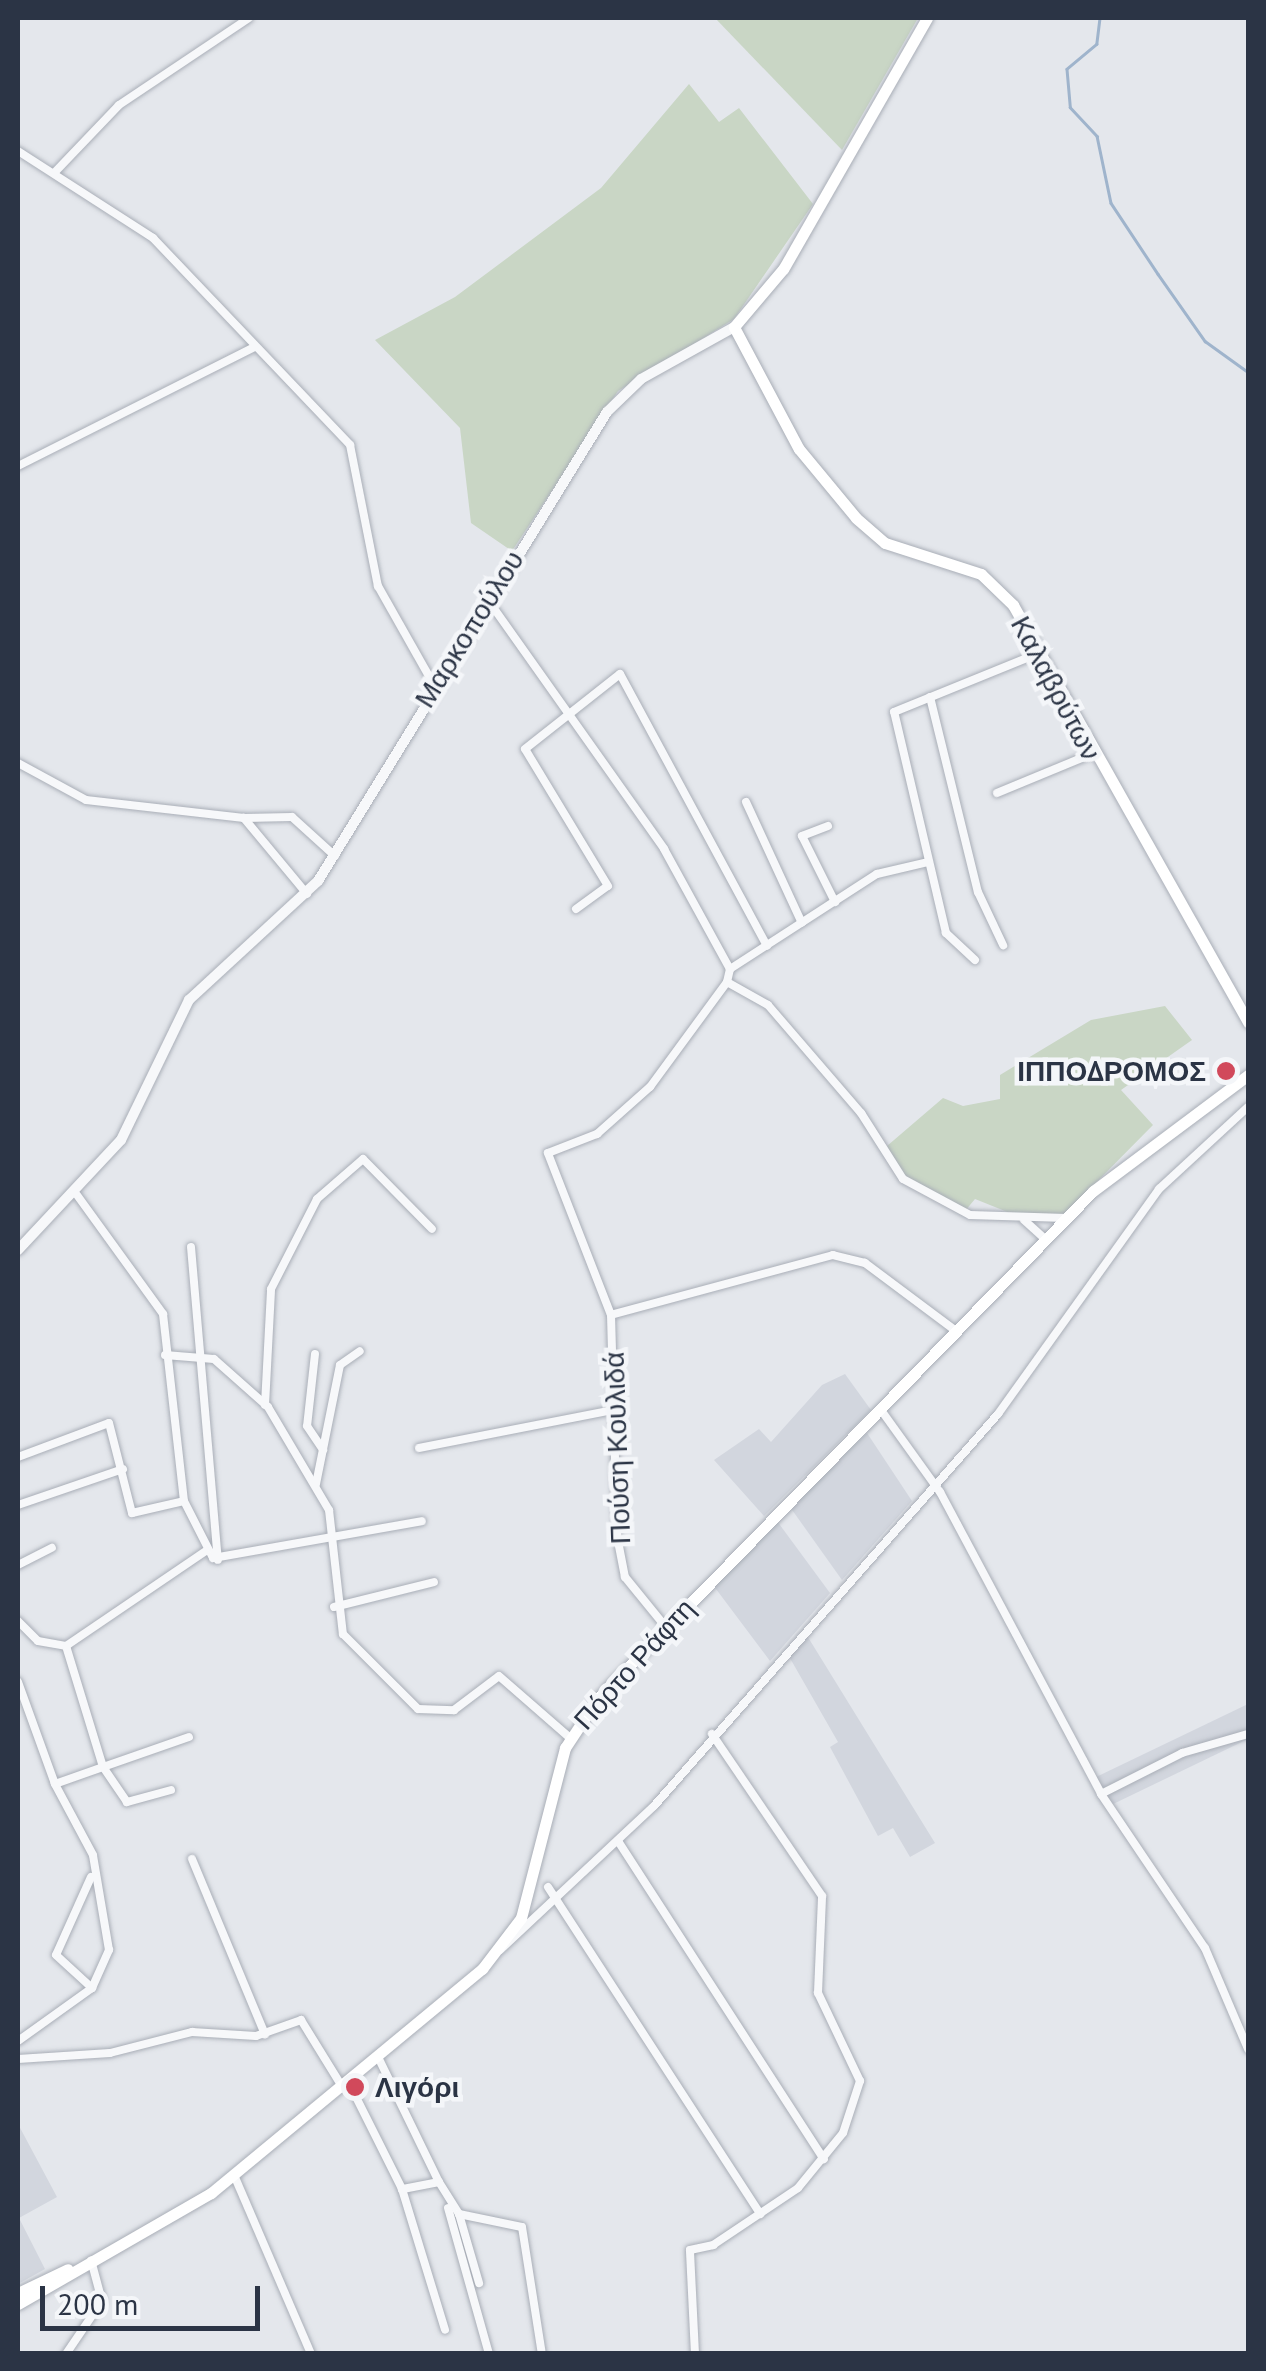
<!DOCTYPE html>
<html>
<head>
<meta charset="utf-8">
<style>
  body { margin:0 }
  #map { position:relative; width:1266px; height:2371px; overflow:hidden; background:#e4e7ec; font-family:"PT Sans",sans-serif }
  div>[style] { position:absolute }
  .built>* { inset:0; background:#d2d6de }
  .green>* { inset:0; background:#c9d6c5 }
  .stream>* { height:2.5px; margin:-1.25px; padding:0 1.25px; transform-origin:1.25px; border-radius:1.25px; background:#9fb4cc }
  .roads { filter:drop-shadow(0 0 2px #a9aeb7) drop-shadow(0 0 2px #a9aeb7) }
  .minor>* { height:8px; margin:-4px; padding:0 4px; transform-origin:4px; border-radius:4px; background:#f7f8fa }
  .tertiary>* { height:10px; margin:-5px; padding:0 5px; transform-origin:5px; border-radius:5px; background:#f7f8fa }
  .secondary>* { height:11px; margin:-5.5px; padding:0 5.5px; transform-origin:5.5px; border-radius:5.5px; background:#fff }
  .dots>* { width:28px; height:28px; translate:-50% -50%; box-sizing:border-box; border:5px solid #f4f6f9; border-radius:50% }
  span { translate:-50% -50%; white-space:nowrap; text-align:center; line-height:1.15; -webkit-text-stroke:9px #f4f6f9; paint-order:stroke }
  .street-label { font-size:28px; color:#2b3445 }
  .poi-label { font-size:28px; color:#2b3445; font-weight:700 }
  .right { translate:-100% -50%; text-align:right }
  .left { translate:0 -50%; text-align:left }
  .frame { position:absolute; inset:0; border:20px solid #2b3445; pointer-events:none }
  .scale { position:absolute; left:40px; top:2286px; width:220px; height:45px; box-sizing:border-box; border:5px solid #2b3445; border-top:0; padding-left:12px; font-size:30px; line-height:35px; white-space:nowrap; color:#2b3445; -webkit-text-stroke:8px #f4f6f9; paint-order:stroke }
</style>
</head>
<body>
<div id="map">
  <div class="built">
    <i style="clip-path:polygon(845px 1374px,871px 1410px,764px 1516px,714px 1460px,759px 1429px,771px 1442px,822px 1385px)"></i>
    <i style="clip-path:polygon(867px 1433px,912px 1501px,842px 1580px,790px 1507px)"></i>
    <i style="clip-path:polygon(777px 1521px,830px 1593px,770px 1661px,713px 1585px)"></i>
    <i style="clip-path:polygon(806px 1634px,935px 1843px,910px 1857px,893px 1828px,878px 1836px,830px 1747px,838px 1742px,787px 1653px)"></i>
    <i style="clip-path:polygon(1248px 1704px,1248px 1739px,1109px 1806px,1094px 1778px)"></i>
    <i style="clip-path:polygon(18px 2124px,57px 2197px,19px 2218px,45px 2269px,18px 2284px)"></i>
  </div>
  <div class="green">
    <i style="clip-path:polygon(715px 18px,918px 18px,842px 150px)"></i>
    <i style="clip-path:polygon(689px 84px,719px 122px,739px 108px,813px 204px,734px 319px,618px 391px,512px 551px,471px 523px,460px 428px,375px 340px,455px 297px,601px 188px)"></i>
    <i style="clip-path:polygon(1165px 1006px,1192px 1040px,1121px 1090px,1153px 1125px,1064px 1215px,1020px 1217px,975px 1199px,965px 1211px,905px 1177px,887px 1146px,943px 1098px,963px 1106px,1000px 1099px,1000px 1075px,1091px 1020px)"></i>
  </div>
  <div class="stream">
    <i style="left:1100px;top:18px;width:26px;rotate:97deg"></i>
    <i style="left:1097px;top:44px;width:39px;rotate:140deg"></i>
    <i style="left:1067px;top:69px;width:38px;rotate:85deg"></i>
    <i style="left:1070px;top:107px;width:40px;rotate:47deg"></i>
    <i style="left:1097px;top:136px;width:68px;rotate:78.2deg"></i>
    <i style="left:1111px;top:203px;width:85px;rotate:56.5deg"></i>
    <i style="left:1158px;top:274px;width:82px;rotate:55deg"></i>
    <i style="left:1205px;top:341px;width:53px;rotate:35.8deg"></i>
  </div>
  <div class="roads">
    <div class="minor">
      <i style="left:18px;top:151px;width:161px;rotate:32.8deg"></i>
      <i style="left:153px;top:238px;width:286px;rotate:46.4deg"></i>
      <i style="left:350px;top:445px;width:144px;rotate:78.8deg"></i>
      <i style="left:378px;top:586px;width:114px;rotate:60.5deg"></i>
      <i style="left:56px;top:171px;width:91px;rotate:-46.3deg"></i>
      <i style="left:119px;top:105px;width:156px;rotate:-33.8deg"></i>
      <i style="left:18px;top:466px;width:265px;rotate:-26.7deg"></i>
      <i style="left:488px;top:600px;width:305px;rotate:54.7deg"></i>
      <i style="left:664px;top:849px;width:137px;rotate:61.2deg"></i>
      <i style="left:730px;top:969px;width:13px;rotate:103deg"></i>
      <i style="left:930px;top:697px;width:201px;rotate:76.2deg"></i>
      <i style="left:978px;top:892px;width:59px;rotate:64.7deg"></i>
      <i style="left:18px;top:763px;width:77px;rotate:28.6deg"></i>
      <i style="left:86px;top:800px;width:159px;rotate:6.5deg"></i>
      <i style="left:997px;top:793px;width:102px;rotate:-22.5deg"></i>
      <i style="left:746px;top:802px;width:133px;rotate:65.2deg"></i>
      <i style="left:828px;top:826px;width:28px;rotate:159deg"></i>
      <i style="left:802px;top:836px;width:74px;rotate:63.4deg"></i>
      <i style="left:307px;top:894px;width:99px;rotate:-129.7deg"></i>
      <i style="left:244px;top:818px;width:48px;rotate:-1.2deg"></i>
      <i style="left:292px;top:817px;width:58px;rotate:42.2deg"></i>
      <i style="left:576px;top:909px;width:39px;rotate:-36deg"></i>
      <i style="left:608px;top:886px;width:160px;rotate:-121.2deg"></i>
      <i style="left:525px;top:749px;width:121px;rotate:-38.3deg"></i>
      <i style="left:620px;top:674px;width:309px;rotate:61.6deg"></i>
      <i style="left:975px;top:960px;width:40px;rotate:-137deg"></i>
      <i style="left:946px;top:933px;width:227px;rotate:-103.2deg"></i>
      <i style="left:894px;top:712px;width:154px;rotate:-22.1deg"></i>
      <i style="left:730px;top:969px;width:175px;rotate:-32.9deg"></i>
      <i style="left:877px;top:874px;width:52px;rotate:-13.2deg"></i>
      <i style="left:77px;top:1195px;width:147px;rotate:54.1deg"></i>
      <i style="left:163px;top:1314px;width:188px;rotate:83.6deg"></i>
      <i style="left:184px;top:1501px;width:64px;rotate:63deg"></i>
      <i style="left:213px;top:1558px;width:212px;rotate:-10deg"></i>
      <i style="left:1024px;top:1220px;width:28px;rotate:42deg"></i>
      <i style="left:191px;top:1247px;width:314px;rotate:85.1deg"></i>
      <i style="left:611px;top:1315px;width:221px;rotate:88.4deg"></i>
      <i style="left:617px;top:1536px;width:42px;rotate:79deg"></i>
      <i style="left:625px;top:1577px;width:63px;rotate:50.8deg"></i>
      <i style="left:956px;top:1331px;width:114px;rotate:-143.2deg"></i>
      <i style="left:865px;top:1263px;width:33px;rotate:-166deg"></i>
      <i style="left:833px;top:1255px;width:230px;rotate:164.9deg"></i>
      <i style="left:611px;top:1315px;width:174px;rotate:-111.3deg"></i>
      <i style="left:548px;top:1153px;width:53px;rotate:-21.2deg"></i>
      <i style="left:597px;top:1134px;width:71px;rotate:-41.6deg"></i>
      <i style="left:650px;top:1087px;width:130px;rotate:-53.7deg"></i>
      <i style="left:727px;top:982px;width:47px;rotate:29.3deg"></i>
      <i style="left:768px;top:1005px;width:143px;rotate:49.3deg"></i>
      <i style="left:861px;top:1113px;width:78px;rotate:57.5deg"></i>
      <i style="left:903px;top:1179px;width:76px;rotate:28.2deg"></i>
      <i style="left:970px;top:1215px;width:96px;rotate:1.8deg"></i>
      <i style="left:315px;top:1354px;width:72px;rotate:96.3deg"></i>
      <i style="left:307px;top:1426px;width:29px;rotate:56deg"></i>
      <i style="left:165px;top:1355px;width:49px;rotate:4.7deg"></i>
      <i style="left:214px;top:1359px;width:72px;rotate:41.6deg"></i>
      <i style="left:268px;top:1407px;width:120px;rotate:59.4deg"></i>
      <i style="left:329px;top:1510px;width:125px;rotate:83.6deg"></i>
      <i style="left:343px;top:1634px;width:106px;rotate:45deg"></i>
      <i style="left:418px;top:1709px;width:36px;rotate:2deg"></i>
      <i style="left:454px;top:1710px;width:56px;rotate:-37.1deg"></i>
      <i style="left:499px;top:1676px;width:93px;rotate:41.1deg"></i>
      <i style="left:265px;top:1405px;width:116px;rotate:-87deg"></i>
      <i style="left:271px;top:1289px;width:101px;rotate:-62.9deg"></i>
      <i style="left:317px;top:1199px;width:61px;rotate:-41deg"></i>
      <i style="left:363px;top:1159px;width:98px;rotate:45.4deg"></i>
      <i style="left:881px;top:1410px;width:101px;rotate:54.3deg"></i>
      <i style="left:940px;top:1492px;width:342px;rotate:61.9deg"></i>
      <i style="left:1101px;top:1794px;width:186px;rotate:56deg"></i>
      <i style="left:1205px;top:1948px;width:110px;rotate:66.9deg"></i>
      <i style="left:419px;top:1448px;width:197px;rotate:-11.1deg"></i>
      <i style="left:18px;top:1457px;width:97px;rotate:-20.5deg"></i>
      <i style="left:109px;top:1423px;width:93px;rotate:75.7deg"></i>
      <i style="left:132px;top:1513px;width:53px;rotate:-13deg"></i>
      <i style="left:316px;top:1484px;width:121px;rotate:-78.6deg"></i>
      <i style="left:340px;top:1365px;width:24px;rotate:-35deg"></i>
      <i style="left:18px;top:1505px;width:111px;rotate:-18.9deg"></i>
      <i style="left:18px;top:1565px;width:38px;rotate:-27deg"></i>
      <i style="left:334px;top:1607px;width:103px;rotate:-14deg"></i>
      <i style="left:18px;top:1621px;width:28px;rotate:45deg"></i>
      <i style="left:38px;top:1641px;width:28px;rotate:10deg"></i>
      <i style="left:66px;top:1646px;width:127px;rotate:73deg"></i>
      <i style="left:103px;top:1767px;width:51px;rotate:160.5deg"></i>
      <i style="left:55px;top:1784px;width:109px;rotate:-109.9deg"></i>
      <i style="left:66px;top:1646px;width:169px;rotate:-34.2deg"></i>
      <i style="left:171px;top:1790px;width:46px;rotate:164.7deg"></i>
      <i style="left:127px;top:1802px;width:42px;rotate:-124.4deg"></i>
      <i style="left:103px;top:1767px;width:91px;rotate:-19.2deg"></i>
      <i style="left:1101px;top:1794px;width:91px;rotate:-26.8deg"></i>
      <i style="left:1182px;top:1753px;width:69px;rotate:-16.1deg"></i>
      <i style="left:618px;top:1841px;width:379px;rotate:57.1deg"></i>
      <i style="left:192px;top:1859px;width:190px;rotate:67.4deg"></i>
      <i style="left:91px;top:1877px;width:85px;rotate:114.2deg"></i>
      <i style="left:56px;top:1955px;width:49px;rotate:42.5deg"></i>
      <i style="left:548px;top:1887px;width:390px;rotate:57deg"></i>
      <i style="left:500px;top:1950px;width:211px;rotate:-43.1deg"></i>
      <i style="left:654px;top:1806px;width:522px;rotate:-48.73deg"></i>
      <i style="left:998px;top:1414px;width:277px;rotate:-54.4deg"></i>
      <i style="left:1159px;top:1189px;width:121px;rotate:-42.7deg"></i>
      <i style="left:18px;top:2041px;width:91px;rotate:-35.6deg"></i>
      <i style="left:92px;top:1988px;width:42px;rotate:-65.9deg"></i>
      <i style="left:109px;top:1950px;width:96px;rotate:-99.6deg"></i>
      <i style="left:93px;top:1855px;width:81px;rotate:-118.2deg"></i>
      <i style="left:18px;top:2059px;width:92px;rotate:-3.7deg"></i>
      <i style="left:110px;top:2053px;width:85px;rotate:-14.4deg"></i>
      <i style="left:192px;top:2032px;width:64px;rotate:3.6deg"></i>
      <i style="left:256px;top:2036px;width:48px;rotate:-19.6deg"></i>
      <i style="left:301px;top:2020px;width:80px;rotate:58.3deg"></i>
      <i style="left:379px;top:2059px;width:137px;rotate:64deg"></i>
      <i style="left:439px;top:2182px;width:38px;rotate:169deg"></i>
      <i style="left:349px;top:2083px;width:119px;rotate:63.4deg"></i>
      <i style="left:402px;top:2189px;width:147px;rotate:73deg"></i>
      <i style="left:234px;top:2175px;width:195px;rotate:66.7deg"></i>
      <i style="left:439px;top:2182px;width:38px;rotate:58deg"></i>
      <i style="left:459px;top:2214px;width:64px;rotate:11.7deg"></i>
      <i style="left:522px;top:2227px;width:129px;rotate:81.1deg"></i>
      <i style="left:448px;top:2208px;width:152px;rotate:74.3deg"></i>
      <i style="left:459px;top:2214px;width:72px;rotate:73.8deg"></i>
      <i style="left:66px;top:2354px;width:64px;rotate:-55.8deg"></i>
      <i style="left:102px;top:2301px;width:42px;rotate:-105deg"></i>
      <i style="left:695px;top:2354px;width:104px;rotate:-92.8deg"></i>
      <i style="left:690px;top:2250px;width:24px;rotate:-12deg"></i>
      <i style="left:713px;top:2245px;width:102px;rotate:-33.8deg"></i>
      <i style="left:798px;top:2188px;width:71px;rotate:-50.7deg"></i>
      <i style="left:843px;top:2133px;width:55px;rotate:-71.9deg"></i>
      <i style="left:860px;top:2081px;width:98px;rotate:-115.5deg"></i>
      <i style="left:818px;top:1993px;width:97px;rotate:-87.6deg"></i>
      <i style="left:822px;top:1896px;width:196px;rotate:-124.2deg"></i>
    </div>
    <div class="tertiary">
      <i style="left:18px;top:1250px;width:151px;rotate:-46.9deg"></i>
      <i style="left:121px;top:1140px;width:156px;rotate:-64.1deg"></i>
      <i style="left:189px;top:1000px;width:176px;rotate:-42.7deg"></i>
      <i style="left:318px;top:881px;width:551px;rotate:-58.36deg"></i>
      <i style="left:607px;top:412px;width:47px;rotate:-44.1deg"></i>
      <i style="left:641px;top:379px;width:107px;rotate:-29.2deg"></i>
    </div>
    <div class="secondary">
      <i style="left:927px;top:18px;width:289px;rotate:119.8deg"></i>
      <i style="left:783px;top:269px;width:76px;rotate:130.2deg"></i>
      <i style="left:734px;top:327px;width:138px;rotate:62deg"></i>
      <i style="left:799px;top:449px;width:89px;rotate:50.4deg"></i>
      <i style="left:856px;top:518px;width:38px;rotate:41deg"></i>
      <i style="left:885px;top:543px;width:101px;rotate:17.9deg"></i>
      <i style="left:981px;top:574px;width:45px;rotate:44.1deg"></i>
      <i style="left:1013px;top:605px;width:479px;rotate:60.6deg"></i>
      <i style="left:18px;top:2293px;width:55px;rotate:-25.6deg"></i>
      <i style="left:18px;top:2304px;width:223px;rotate:-29.9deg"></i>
      <i style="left:211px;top:2193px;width:352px;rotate:-39.6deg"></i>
      <i style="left:482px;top:1969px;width:64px;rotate:-52.6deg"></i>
      <i style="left:521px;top:1918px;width:176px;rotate:-75.5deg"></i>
      <i style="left:565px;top:1748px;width:60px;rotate:-56.6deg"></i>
      <i style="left:598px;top:1698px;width:709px;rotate:-45.69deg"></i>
      <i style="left:1093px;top:1191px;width:194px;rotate:-36.8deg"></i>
    </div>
  </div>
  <div class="dots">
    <i style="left:1226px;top:1071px;background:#d1495b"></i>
    <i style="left:355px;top:2087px;background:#d1495b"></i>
  </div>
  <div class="street-label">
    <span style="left:469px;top:629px;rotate:-58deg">Μαρκοπούλου</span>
    <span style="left:1056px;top:688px;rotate:62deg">Καλαβρύτων</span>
    <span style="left:617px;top:1448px;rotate:-92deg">Πούση Κουλιδά</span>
    <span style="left:634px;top:1664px;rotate:-48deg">Πόρτο Ράφτη</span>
  </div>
  <div class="poi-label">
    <span class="right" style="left:1206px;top:1071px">ΙΠΠΟΔΡΟΜΟΣ</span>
    <span class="left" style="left:375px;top:2087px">Λιγόρι</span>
  </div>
  <div class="frame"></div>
  <div class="scale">200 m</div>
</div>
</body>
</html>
